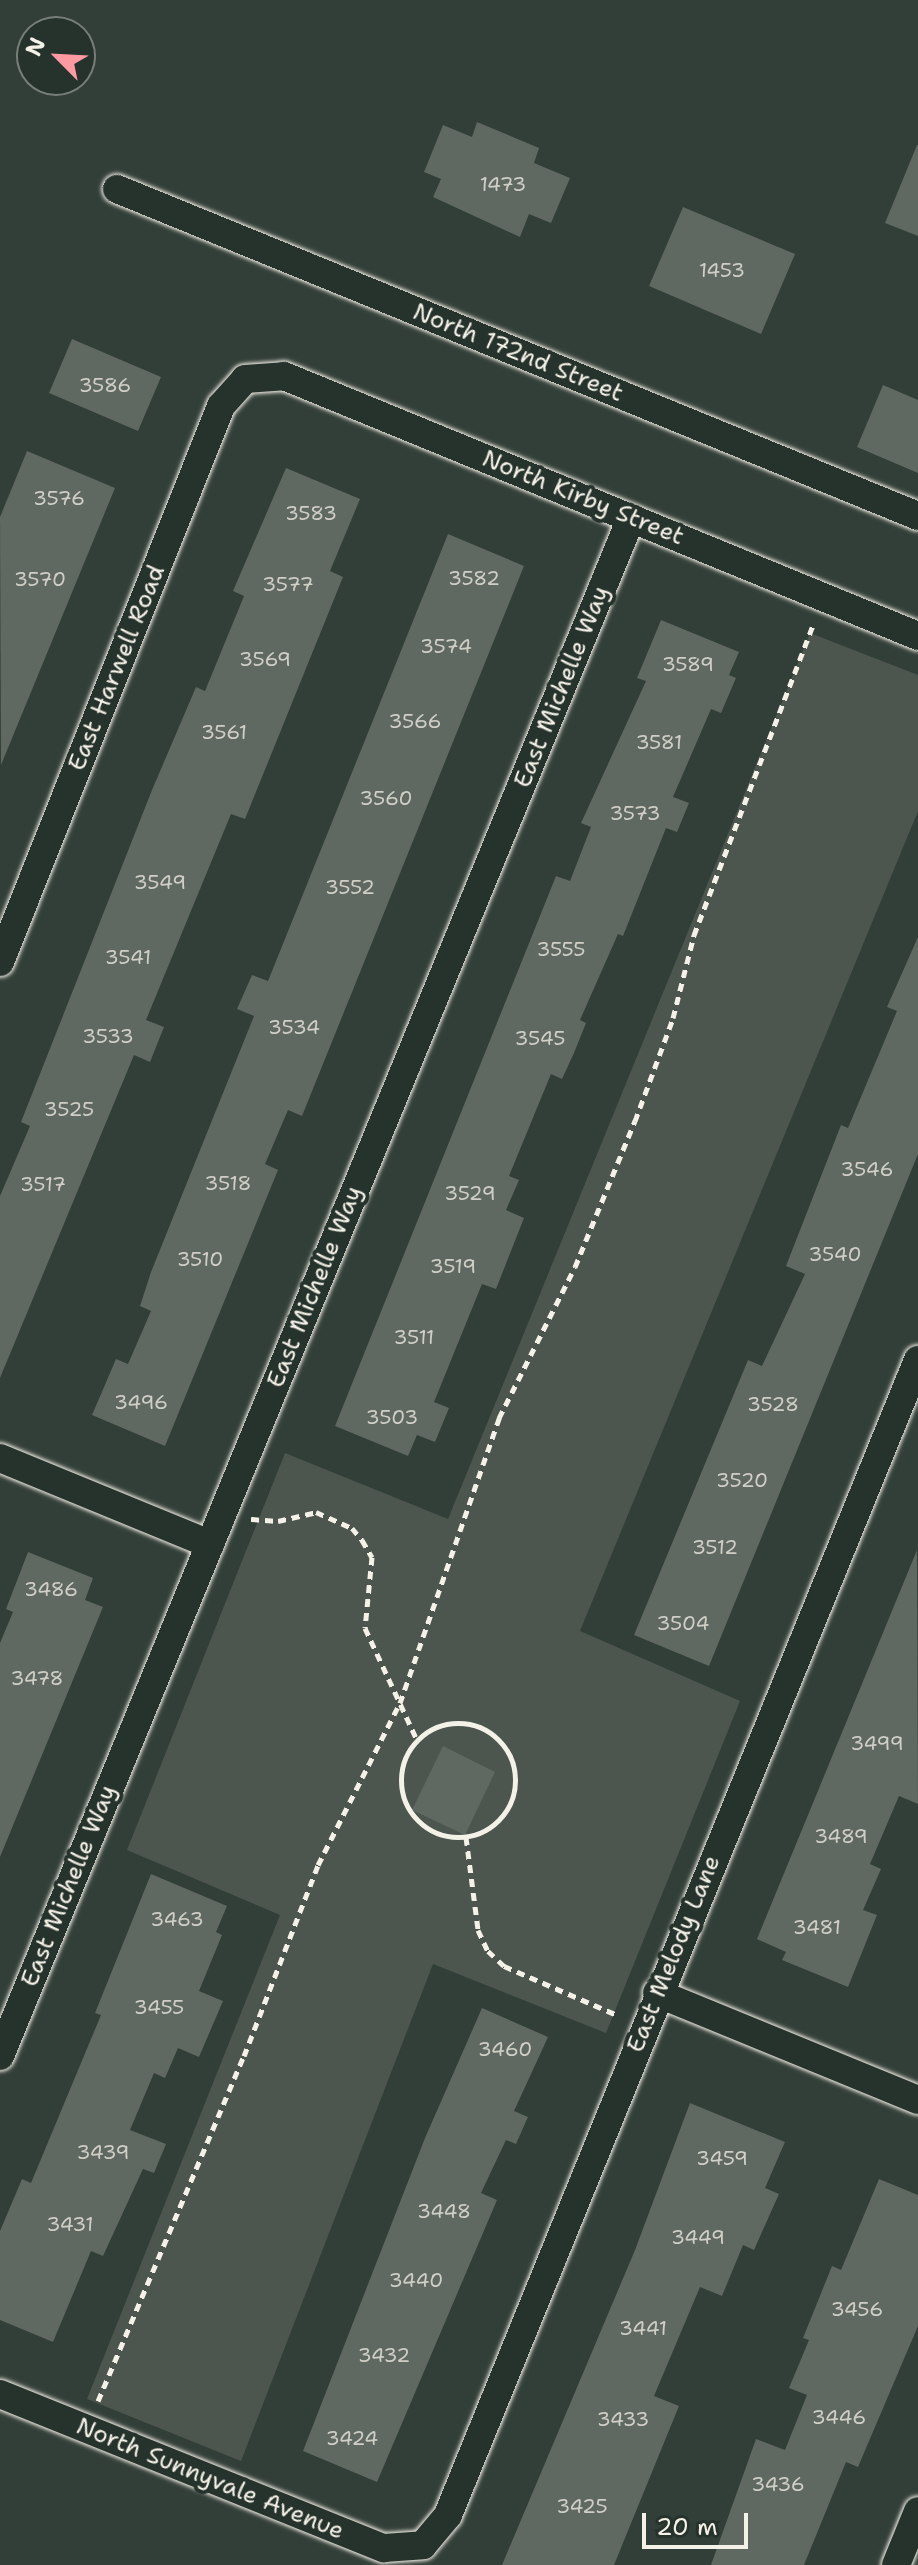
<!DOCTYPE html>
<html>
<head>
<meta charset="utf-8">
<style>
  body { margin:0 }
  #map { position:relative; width:918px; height:2565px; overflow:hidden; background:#323e38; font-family:"Shantell Sans",sans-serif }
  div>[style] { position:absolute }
  .green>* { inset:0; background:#4c564f }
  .building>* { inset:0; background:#5f6861 }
  .path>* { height:5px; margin-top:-2.5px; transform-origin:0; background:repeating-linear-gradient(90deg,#f4f1e8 0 8px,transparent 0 14px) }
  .path>.ring { margin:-2.5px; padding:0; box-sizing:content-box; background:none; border:5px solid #f4f1e8; border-radius:50% }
  .roads { filter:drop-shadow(0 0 2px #f4f1e8) drop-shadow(0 0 2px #f4f1e8) }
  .minor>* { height:28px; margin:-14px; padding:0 14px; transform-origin:14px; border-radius:14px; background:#26332d }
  span { translate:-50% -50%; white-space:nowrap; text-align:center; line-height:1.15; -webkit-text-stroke:8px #26332d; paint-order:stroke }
  .number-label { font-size:20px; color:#cfcfc6 }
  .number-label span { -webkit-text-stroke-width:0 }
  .street-label { font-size:24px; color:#f4f1e8 }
  .north { position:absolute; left:16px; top:16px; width:80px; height:80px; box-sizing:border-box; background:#26332d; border:2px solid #787f78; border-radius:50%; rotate:294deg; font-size:22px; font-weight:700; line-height:32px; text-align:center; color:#f4f1e8 }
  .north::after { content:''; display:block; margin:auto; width:28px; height:36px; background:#ff9aa2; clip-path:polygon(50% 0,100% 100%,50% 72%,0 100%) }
  .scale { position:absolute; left:642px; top:2513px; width:106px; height:36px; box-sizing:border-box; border:4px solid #f4f1e8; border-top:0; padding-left:10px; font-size:24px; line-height:28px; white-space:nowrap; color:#f4f1e8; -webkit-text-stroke:6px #26332d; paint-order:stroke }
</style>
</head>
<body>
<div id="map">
  <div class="green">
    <i style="clip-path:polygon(810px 633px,918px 675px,918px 811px,580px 1631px,740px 1701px,606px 2033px,433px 1964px,241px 2461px,87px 2399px,280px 1915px,127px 1850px,285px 1453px,448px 1519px)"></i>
  </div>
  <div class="building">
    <i style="clip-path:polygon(477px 122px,539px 148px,534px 163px,570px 178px,551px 223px,529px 214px,520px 237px,433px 197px,441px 179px,424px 172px,443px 125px,472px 137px)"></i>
    <i style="clip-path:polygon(917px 145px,918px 145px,918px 236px,885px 223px)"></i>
    <i style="clip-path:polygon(683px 207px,795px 254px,761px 334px,649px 286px)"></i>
    <i style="clip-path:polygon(72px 339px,161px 377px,138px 431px,49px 393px)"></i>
    <i style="clip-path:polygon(883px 385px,918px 400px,918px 473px,857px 447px)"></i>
    <i style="clip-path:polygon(27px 451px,115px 488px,1px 765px,0 517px)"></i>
    <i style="clip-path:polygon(286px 468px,360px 499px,330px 571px,343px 577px,245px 819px,231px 814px,146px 1020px,164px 1027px,150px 1062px,134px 1055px,0 1378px,0 1196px,30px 1126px,21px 1122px,152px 790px,196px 687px,205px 691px,244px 596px,233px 591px)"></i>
    <i style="clip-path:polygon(448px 534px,524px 566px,302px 1116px,288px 1110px,265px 1164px,278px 1170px,165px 1446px,92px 1415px,116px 1359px,128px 1364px,151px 1311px,140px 1306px,151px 1272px,254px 1016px,237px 1009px,252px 975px,268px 981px)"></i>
    <i style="clip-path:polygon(661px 620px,739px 652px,729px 675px,736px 678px,721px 713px,711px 709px,673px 797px,689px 803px,677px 832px,666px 828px,623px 936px,618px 934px,580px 1020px,586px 1023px,574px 1053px,562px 1079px,551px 1074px,509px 1176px,519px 1180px,506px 1210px,524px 1218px,496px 1289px,482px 1284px,434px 1402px,449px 1408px,435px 1442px,417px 1435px,408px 1456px,335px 1426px,556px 876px,570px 881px,591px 827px,581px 823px,646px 681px,637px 678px)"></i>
    <i style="clip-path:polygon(918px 937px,918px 1154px,709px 1666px,634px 1635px,748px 1360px,762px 1366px,805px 1274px,786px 1266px,841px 1125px,848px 1128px,897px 1011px,887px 1007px)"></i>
    <i style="clip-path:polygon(917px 1550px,918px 1804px,899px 1796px,870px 1864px,881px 1869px,863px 1910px,877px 1915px,848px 1987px,782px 1960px,786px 1952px,757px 1939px)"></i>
    <i style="clip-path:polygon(28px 1552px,93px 1578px,85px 1600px,103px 1607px,0 1857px,0 1643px,13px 1612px,6px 1609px)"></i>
    <i style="clip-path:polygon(443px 1746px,495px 1772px,465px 1835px,412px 1810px)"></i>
    <i style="clip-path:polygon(151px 1874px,227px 1906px,216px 1932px,222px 1935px,199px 1991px,223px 2001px,199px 2057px,178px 2048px,165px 2078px,154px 2073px,130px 2130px,166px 2144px,154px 2173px,143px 2169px,103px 2256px,91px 2251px,53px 2342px,0 2320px,0 2231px,22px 2179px,31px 2183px,101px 2015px,95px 2013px)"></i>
    <i style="clip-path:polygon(482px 2008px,548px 2037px,514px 2111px,528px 2117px,516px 2144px,506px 2140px,481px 2193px,497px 2200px,377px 2482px,303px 2451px,425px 2138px)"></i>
    <i style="clip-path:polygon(690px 2103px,785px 2142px,765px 2188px,779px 2194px,754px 2250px,743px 2245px,722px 2296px,700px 2287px,654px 2396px,679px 2406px,614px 2565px,502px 2565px,635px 2250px)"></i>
    <i style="clip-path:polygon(879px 2179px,918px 2195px,918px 2326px,858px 2467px,846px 2462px,804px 2565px,711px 2565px,756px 2439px,785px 2450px,807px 2395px,789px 2388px,809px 2340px,803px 2338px,832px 2266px,841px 2270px)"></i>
  </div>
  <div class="path">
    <i style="left:251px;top:1519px;width:27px;rotate:4deg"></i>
    <i style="left:278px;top:1521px;width:39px;rotate:-13deg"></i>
    <i style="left:316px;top:1512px;width:39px;rotate:24deg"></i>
    <i style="left:352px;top:1528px;width:16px;rotate:50deg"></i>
    <i style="left:362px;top:1540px;width:20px;rotate:60deg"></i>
    <i style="left:372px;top:1557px;width:71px;rotate:95.6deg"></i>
    <i style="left:365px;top:1628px;width:123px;rotate:65.1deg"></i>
    <i class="ring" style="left:401px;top:1723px;width:109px;height:109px"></i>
    <i style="left:466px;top:1837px;width:94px;rotate:82.6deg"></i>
    <i style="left:478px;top:1930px;width:23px;rotate:65deg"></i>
    <i style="left:488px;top:1951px;width:22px;rotate:43deg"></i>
    <i style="left:504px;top:1966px;width:123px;rotate:23.4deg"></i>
    <i style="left:98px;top:2401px;width:375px;rotate:-67.1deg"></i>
    <i style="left:244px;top:2056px;width:205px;rotate:-68.8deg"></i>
    <i style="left:318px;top:1865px;width:182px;rotate:-63.2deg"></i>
    <i style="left:400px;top:1703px;width:302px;rotate:-70.8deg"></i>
    <i style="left:499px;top:1418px;width:169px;rotate:-63.3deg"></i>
    <i style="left:575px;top:1267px;width:158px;rotate:-67.7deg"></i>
    <i style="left:635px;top:1121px;width:110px;rotate:-69.7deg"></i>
    <i style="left:673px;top:1018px;width:86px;rotate:-75.8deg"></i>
    <i style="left:694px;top:935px;width:332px;rotate:-69deg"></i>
  </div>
  <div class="roads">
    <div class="minor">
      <i style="left:117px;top:189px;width:865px;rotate:22.21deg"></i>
      <i style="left:0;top:962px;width:598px;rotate:-68.32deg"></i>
      <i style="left:221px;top:406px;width:36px;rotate:-48deg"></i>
      <i style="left:245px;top:379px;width:39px;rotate:-4deg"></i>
      <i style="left:284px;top:376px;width:685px;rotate:22.3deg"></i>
      <i style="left:0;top:1458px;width:227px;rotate:22.3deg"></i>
      <i style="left:657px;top:1993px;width:282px;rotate:22.3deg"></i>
      <i style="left:0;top:2056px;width:1662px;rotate:-67.69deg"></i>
      <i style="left:0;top:2394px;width:414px;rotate:21.9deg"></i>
      <i style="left:384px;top:2548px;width:39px;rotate:-4deg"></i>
      <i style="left:423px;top:2545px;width:39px;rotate:-50deg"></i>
      <i style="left:448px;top:2515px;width:1247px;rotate:-67.86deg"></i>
      <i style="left:896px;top:2565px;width:58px;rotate:-67.8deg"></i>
    </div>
  </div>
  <div class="number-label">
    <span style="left:503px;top:184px">1473</span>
    <span style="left:722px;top:270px">1453</span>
    <span style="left:105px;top:385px">3586</span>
    <span style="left:59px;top:498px">3576</span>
    <span style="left:311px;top:513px">3583</span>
    <span style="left:474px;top:578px">3582</span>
    <span style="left:40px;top:579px">3570</span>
    <span style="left:288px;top:584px">3577</span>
    <span style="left:446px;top:646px">3574</span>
    <span style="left:265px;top:659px">3569</span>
    <span style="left:688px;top:664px">3589</span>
    <span style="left:415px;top:721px">3566</span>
    <span style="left:224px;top:732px">3561</span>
    <span style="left:659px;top:742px">3581</span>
    <span style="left:386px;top:798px">3560</span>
    <span style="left:635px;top:813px">3573</span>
    <span style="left:160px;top:882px">3549</span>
    <span style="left:350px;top:887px">3552</span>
    <span style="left:561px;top:949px">3555</span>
    <span style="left:128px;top:957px">3541</span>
    <span style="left:294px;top:1027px">3534</span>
    <span style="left:108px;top:1036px">3533</span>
    <span style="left:540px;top:1038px">3545</span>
    <span style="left:69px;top:1109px">3525</span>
    <span style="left:867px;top:1169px">3546</span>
    <span style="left:228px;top:1183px">3518</span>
    <span style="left:43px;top:1184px">3517</span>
    <span style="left:470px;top:1193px">3529</span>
    <span style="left:835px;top:1254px">3540</span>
    <span style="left:200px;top:1259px">3510</span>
    <span style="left:453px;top:1266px">3519</span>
    <span style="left:414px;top:1337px">3511</span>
    <span style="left:141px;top:1402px">3496</span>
    <span style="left:773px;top:1404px">3528</span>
    <span style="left:392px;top:1417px">3503</span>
    <span style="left:742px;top:1480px">3520</span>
    <span style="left:715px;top:1547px">3512</span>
    <span style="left:51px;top:1589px">3486</span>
    <span style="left:683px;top:1623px">3504</span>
    <span style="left:37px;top:1678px">3478</span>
    <span style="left:877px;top:1743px">3499</span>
    <span style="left:841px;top:1836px">3489</span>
    <span style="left:177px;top:1919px">3463</span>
    <span style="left:817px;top:1927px">3481</span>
    <span style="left:159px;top:2007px">3455</span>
    <span style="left:505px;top:2049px">3460</span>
    <span style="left:103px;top:2152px">3439</span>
    <span style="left:722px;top:2158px">3459</span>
    <span style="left:444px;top:2211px">3448</span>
    <span style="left:70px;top:2224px">3431</span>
    <span style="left:698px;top:2237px">3449</span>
    <span style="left:416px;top:2280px">3440</span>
    <span style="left:857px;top:2309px">3456</span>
    <span style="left:643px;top:2328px">3441</span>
    <span style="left:384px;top:2355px">3432</span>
    <span style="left:839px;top:2417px">3446</span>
    <span style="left:623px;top:2419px">3433</span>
    <span style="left:352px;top:2438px">3424</span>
    <span style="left:778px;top:2484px">3436</span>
    <span style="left:582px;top:2506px">3425</span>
  </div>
  <div class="street-label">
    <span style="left:518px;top:353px;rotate:22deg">North 172nd Street</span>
    <span style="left:583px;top:498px;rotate:22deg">North Kirby Street</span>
    <span style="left:117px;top:668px;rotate:-68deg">East Harwell Road</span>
    <span style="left:562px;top:687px;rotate:-68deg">East Michelle Way</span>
    <span style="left:315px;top:1287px;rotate:-68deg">East Michelle Way</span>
    <span style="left:69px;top:1886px;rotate:-68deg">East Michelle Way</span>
    <span style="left:674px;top:1954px;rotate:-68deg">East Melody Lane</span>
    <span style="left:210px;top:2479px;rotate:22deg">North Sunnyvale Avenue</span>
  </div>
  <div class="north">N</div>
  <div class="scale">20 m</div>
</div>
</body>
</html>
